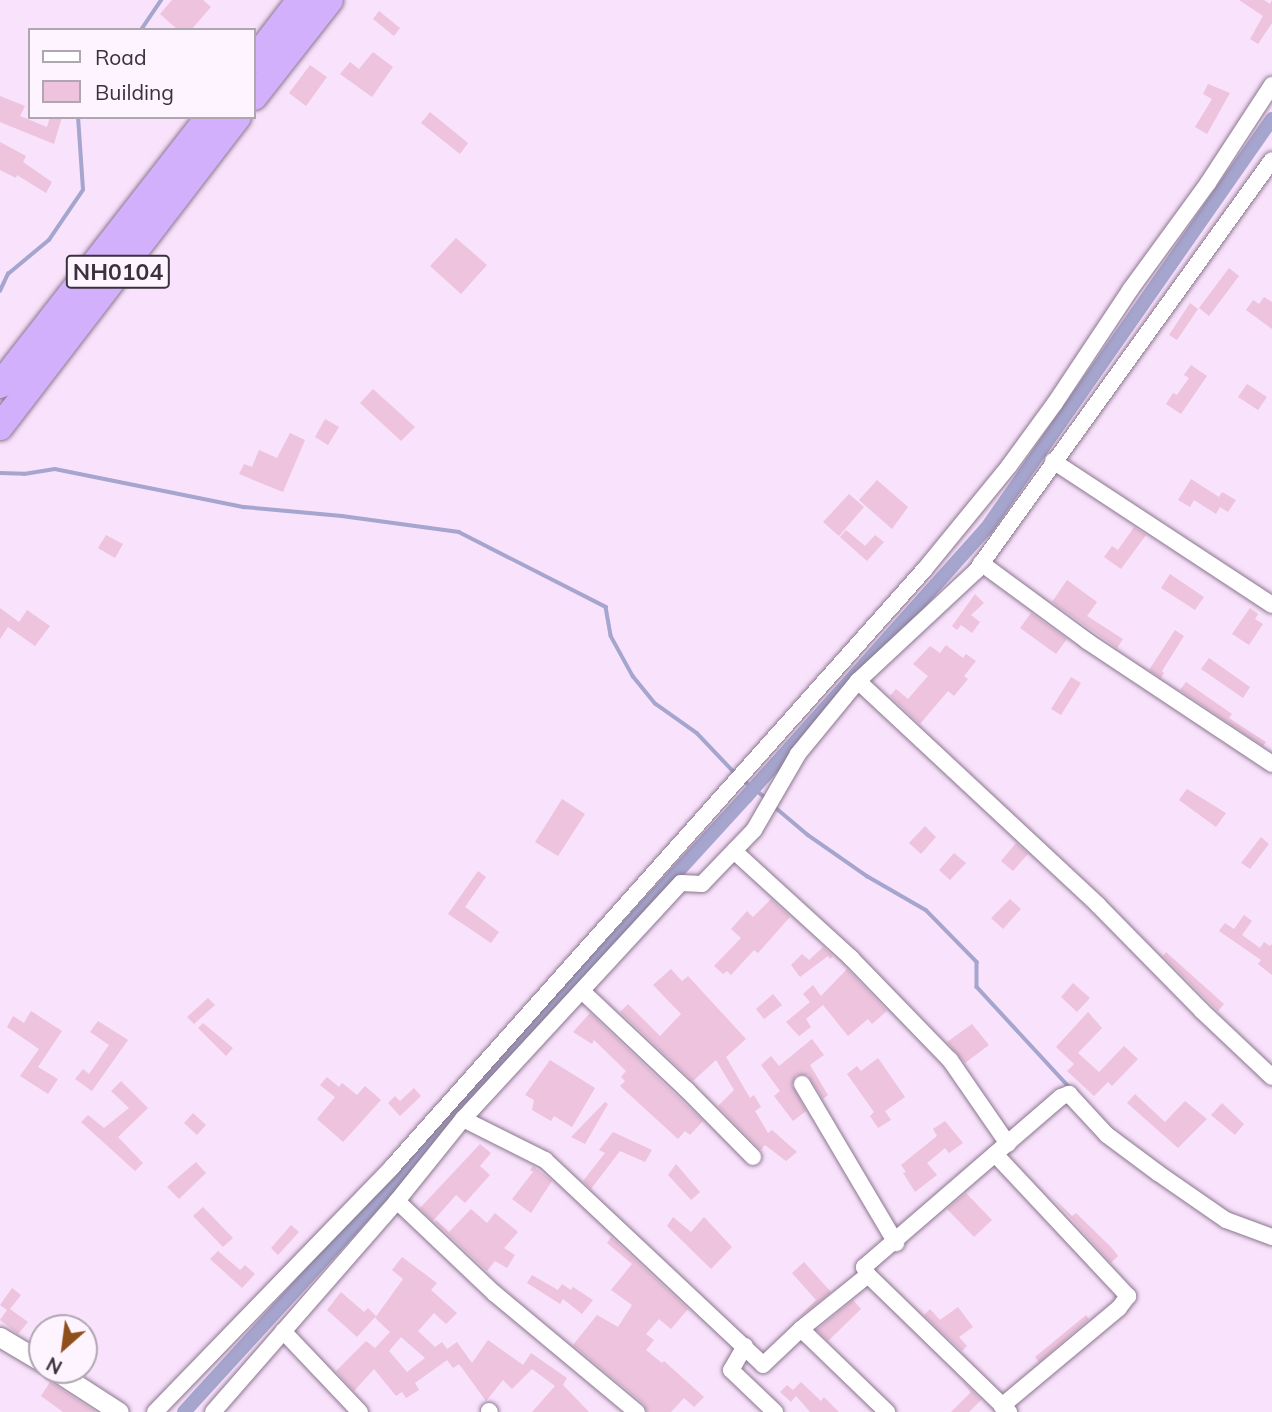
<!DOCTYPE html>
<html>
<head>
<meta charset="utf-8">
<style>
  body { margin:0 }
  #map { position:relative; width:1272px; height:1412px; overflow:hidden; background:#f9e2fc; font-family:Mulish,sans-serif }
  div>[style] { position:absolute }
  .stream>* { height:3.5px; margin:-1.75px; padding:0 1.75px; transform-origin:1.75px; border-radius:1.75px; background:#a5a5ce }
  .canal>* { height:14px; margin:-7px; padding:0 7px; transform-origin:7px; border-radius:7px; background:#a5a5ce }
  .building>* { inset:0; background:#edc3dd }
  .roads { filter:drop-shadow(0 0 2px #8a768d) drop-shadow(0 0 2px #8a768d) }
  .minor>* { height:16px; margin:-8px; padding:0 8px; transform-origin:8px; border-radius:8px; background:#fff }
  .tertiary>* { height:19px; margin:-9.5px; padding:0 9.5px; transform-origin:9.5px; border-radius:9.5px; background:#fff }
  .trunk>* { height:26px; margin:-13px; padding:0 13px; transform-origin:13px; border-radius:13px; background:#d2b0fb }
  span { translate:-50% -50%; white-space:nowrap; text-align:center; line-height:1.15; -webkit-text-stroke:5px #fef4ff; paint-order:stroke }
  .shield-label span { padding:2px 5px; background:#fef4ff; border:2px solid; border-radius:5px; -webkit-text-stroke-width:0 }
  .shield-label { font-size:23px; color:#39313b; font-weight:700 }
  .legend { position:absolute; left:28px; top:28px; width:228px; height:91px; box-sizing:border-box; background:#fef4ff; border:2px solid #afa6b1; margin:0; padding:9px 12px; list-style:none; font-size:21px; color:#39313b }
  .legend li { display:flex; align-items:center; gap:14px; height:35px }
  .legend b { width:35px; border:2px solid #afa6b1 }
  .north { position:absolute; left:28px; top:1314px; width:70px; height:70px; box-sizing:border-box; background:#fef4ff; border:2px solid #afa6b1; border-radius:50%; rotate:208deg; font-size:19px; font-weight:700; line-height:28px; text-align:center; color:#39313b }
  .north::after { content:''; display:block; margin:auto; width:24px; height:32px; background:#904e1b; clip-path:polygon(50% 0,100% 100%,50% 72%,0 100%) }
</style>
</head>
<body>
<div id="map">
  <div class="stream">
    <i style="left:141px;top:30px;width:36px;rotate:-56deg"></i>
    <i style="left:0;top:291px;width:19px;rotate:-65deg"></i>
    <i style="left:8px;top:274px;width:53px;rotate:-39.7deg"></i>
    <i style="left:49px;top:240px;width:60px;rotate:-55.8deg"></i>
    <i style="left:83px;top:190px;width:73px;rotate:-93.9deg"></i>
    <i style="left:0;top:473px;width:24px;rotate:2deg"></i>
    <i style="left:24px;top:474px;width:31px;rotate:-9deg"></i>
    <i style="left:55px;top:469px;width:193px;rotate:11.4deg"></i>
    <i style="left:244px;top:507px;width:98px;rotate:5.2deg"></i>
    <i style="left:342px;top:516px;width:118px;rotate:7.8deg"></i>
    <i style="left:459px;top:532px;width:165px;rotate:27deg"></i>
    <i style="left:606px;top:607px;width:29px;rotate:80deg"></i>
    <i style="left:611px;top:636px;width:46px;rotate:61.2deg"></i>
    <i style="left:633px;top:676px;width:36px;rotate:51deg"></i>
    <i style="left:656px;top:704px;width:50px;rotate:35.3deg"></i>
    <i style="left:697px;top:733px;width:55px;rotate:46.5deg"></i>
    <i style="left:743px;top:780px;width:31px;rotate:38deg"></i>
    <i style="left:775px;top:807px;width:43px;rotate:40.3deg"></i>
    <i style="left:808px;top:835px;width:72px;rotate:34.8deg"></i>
    <i style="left:867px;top:876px;width:68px;rotate:30deg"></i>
    <i style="left:926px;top:910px;width:73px;rotate:45.6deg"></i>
    <i style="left:977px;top:962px;width:25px;rotate:90deg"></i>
    <i style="left:977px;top:987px;width:139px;rotate:47.3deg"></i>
  </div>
  <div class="canal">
    <i style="left:184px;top:1412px;width:833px;rotate:-47.58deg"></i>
    <i style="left:746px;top:797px;width:360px;rotate:-48.2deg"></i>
    <i style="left:986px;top:529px;width:500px;rotate:-55.1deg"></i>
  </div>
  <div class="building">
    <i style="clip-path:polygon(172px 0,203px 0,211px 7px,191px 30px,178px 30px,160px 14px)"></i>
    <i style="clip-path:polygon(1239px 0,1264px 0,1270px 4px,1272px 0,1272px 23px,1258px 44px,1250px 39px,1263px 16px)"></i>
    <i style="clip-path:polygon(379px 11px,400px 28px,394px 36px,373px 19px)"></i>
    <i style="clip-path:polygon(373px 52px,393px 67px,372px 97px,340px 74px,350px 62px,359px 69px)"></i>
    <i style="clip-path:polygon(310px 65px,327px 77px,306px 106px,289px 93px)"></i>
    <i style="clip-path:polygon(1208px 84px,1230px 93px,1207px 134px,1195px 127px,1212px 99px,1203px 94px)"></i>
    <i style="clip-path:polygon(0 96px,25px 106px,20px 116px,47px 127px,50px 117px,62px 117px,54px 144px,0 122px)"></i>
    <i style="clip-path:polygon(430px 112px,468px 143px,460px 154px,421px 123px)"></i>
    <i style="clip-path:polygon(0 142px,26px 156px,23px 162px,52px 182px,46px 193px,17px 175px,16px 178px,0 170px)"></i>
    <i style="clip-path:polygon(456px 238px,487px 265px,461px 294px,430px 266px)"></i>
    <i style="clip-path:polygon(1229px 268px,1239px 276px,1209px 316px,1199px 308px)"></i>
    <i style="clip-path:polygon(1264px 297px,1272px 302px,1272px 329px,1246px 310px,1253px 300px,1259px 304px)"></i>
    <i style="clip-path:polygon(1190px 303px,1198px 309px,1177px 340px,1169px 335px)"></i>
    <i style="clip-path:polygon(1191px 365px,1207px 376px,1181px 414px,1166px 404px,1173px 393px,1177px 395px,1189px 378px,1184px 375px)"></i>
    <i style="clip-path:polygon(1247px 384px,1267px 397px,1258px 410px,1238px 397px)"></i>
    <i style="clip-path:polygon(373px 389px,415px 427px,401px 441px,360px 403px)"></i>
    <i style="clip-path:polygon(325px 419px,339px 427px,328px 445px,315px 437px)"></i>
    <i style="clip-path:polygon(290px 433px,305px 440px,283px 492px,239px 474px,244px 464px,252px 467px,259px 450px,277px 458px)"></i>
    <i style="clip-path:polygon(1191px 479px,1219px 497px,1222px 492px,1236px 500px,1228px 512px,1220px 507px,1216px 514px,1194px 500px,1190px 507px,1178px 500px)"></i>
    <i style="clip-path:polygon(877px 480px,908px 507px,892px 529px,859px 500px)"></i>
    <i style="clip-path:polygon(849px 494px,864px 507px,839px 536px,823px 522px)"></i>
    <i style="clip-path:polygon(1134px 527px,1146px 535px,1121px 569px,1104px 557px,1112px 546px,1118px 550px)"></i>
    <i style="clip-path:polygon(846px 530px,865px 546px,875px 535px,884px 542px,867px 561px,840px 537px)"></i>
    <i style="clip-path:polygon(106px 535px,123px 544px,115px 558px,98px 548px)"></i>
    <i style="clip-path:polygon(1170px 574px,1204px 597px,1195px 610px,1161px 588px)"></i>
    <i style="clip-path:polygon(1067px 580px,1097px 602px,1087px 616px,1123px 639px,1117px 648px,1052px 602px)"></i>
    <i style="clip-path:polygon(975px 594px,984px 603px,971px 615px,980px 622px,972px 633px,961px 625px,957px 630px,952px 626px)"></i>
    <i style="clip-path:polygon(0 608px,19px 622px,27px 610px,50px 626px,35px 646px,8px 627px,0 639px)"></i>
    <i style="clip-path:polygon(1250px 608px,1258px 614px,1255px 619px,1263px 624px,1249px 645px,1232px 634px)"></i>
    <i style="clip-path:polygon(1031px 613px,1067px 639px,1056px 654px,1020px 628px)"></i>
    <i style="clip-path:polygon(1175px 630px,1184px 636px,1162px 671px,1164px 673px,1161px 678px,1149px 670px)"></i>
    <i style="clip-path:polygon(946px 645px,963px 658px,966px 654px,976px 661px,964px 676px,968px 679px,954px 696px,948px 691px,920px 724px,890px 696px,896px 689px,908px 699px,928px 676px,913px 664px,930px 646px,940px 653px)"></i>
    <i style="clip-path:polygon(1209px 658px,1250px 687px,1243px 698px,1201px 669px)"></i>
    <i style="clip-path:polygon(1071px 677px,1081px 683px,1061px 715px,1051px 709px)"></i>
    <i style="clip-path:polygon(1186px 682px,1232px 714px,1229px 718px,1266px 742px,1263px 746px,1180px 690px)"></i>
    <i style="clip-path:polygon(1187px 789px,1226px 813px,1216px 827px,1179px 800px)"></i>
    <i style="clip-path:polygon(562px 799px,585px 814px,558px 856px,535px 842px)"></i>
    <i style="clip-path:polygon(925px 826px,936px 837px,921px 854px,909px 843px)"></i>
    <i style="clip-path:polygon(1261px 837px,1269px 844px,1250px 869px,1241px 863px)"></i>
    <i style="clip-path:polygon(1016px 843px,1028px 854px,1013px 871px,1001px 861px)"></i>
    <i style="clip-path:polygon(954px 853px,966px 863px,950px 880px,939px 870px)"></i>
    <i style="clip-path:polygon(478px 871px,486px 877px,465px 907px,499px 932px,491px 943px,448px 914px)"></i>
    <i style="clip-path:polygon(771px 899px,790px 917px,758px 953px,754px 950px,731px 975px,727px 971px,723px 974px,714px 966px,741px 938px,731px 929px,747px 911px,753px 917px)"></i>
    <i style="clip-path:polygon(1010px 899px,1021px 909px,1003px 929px,991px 918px)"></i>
    <i style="clip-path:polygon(1244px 915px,1252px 921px,1242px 935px,1260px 948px,1264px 942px,1270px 946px,1272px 944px,1272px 975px,1258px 964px,1261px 960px,1219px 931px,1225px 923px,1234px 929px)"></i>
    <i style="clip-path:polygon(823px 947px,833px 956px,830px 959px,828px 956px,800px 977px,791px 965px,802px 954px,809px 960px)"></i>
    <i style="clip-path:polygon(1166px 952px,1224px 1004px,1218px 1011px,1163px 956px)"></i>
    <i style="clip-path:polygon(671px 969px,682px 981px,688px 976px,746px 1039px,726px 1057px,750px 1098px,754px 1095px,761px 1107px,755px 1111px,768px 1133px,772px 1130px,797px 1152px,786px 1161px,765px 1145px,761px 1150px,718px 1106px,734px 1090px,716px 1060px,693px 1081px,620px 1012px,628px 1004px,660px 1036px,681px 1014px,653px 985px)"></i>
    <i style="clip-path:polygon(847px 969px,887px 1011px,872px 1024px,868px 1019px,848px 1036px,823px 1005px,806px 1019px,811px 1027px,799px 1036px,786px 1022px,810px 1002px,803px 994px,813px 985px,821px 996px)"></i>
    <i style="clip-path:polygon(1073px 983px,1090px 998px,1077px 1012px,1061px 997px)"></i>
    <i style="clip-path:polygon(773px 994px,782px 1005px,764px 1019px,756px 1009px)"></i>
    <i style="clip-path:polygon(208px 998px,215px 1005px,194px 1024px,187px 1017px)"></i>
    <i style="clip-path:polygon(31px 1011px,62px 1031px,38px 1067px,58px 1079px,48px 1094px,20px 1076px,39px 1049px,7px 1027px,13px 1016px,24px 1023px)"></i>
    <i style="clip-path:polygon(1088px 1012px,1102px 1028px,1078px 1053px,1099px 1072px,1124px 1046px,1138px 1059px,1112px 1086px,1108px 1082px,1094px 1096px,1067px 1071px,1074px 1064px,1056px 1047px)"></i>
    <i style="clip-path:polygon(590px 1013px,703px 1121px,690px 1135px,685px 1131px,678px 1139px,620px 1086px,625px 1081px,621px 1077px,626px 1071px,594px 1040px,592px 1044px,573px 1032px)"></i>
    <i style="clip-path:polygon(98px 1021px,128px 1040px,92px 1091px,75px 1079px,83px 1069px,89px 1074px,109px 1045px,90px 1032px)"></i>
    <i style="clip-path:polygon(203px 1023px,233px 1048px,226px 1056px,198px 1028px)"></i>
    <i style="clip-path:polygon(972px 1024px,989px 1045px,965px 1063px,947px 1042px)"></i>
    <i style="clip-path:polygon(812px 1039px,824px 1055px,810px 1065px,828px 1095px,823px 1099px,808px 1075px,796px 1075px,792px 1085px,806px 1111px,793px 1121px,774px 1096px,780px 1091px,761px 1065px,771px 1056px,779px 1066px)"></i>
    <i style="clip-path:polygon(878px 1058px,905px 1097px,885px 1111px,891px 1120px,878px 1128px,870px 1116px,874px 1112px,847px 1074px,857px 1066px,861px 1071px)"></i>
    <i style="clip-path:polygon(550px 1060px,595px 1088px,572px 1127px,554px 1116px,551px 1121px,532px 1110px,534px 1100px,525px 1095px)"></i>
    <i style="clip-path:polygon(327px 1077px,339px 1087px,342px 1083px,357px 1095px,365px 1086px,381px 1100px,343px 1142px,317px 1119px,335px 1097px,320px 1085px)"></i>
    <i style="clip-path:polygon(121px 1081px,148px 1108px,118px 1137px,143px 1163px,135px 1171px,81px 1122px,88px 1115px,104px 1128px,129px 1108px,111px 1091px)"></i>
    <i style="clip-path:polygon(414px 1088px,421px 1096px,400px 1116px,388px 1103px,395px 1096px,400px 1101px)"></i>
    <i style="clip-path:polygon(1135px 1094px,1165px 1122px,1185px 1101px,1207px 1119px,1178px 1148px,1127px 1103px)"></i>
    <i style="clip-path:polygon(605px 1102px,608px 1104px,585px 1144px,571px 1137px)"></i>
    <i style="clip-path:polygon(1222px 1103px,1244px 1124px,1235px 1135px,1211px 1115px)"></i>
    <i style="clip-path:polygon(193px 1113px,206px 1125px,197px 1135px,184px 1123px)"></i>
    <i style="clip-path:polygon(945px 1121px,963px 1143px,949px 1153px,945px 1148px,927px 1163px,937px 1175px,915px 1192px,903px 1173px,906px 1172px,901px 1165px,937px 1136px,933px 1129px)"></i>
    <i style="clip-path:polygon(613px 1132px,652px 1150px,645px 1162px,620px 1151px,591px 1189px,583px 1181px,605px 1153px,599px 1150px)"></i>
    <i style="clip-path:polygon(480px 1144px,491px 1153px,480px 1166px,490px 1175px,465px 1203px,456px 1195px,433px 1221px,420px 1208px)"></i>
    <i style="clip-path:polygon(196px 1162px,206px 1173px,179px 1199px,167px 1187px)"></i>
    <i style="clip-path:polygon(676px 1164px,700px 1192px,691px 1200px,668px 1175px)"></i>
    <i style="clip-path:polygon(533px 1166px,552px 1181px,531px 1213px,512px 1199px,533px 1172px,530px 1170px)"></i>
    <i style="clip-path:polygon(966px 1193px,992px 1220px,974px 1237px,947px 1209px)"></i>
    <i style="clip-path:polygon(1051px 1196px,1072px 1216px,1076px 1213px,1111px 1247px,1118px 1256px,1111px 1263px)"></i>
    <i style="clip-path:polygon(203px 1207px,233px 1238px,223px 1247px,193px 1216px)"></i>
    <i style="clip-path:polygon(471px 1209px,487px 1223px,495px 1213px,518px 1232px,504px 1248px,515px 1255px,507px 1268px,495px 1261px,487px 1271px,435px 1222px,436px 1220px,449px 1232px)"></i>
    <i style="clip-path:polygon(673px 1217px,691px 1232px,704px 1217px,732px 1247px,711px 1269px,667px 1226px)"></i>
    <i style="clip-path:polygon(291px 1225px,299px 1232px,278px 1255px,271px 1248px)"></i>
    <i style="clip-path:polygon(611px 1237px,688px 1309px,671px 1329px,659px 1319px,646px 1334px,654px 1340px,646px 1350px,662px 1363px,664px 1361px,704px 1397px,694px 1407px,684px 1398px,671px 1412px,647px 1412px,644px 1404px,573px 1345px,597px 1315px,618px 1327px,632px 1305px,611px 1290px,632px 1264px,607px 1243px)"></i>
    <i style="clip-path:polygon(218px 1251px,240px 1270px,245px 1265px,255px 1274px,242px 1288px,210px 1259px)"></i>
    <i style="clip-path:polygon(evenodd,402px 1257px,437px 1283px,431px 1290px,457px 1313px,446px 1324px,434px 1313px,418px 1331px,435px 1347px,442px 1342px,447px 1349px,457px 1342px,472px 1363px,488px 1340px,523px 1365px,531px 1353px,567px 1378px,563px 1385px,589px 1412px,532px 1412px,555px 1386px,532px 1369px,512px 1389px,503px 1380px,486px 1401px,459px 1364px,453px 1368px,447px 1360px,415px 1383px,419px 1390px,406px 1398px,402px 1392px,396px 1396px,374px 1369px,354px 1391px,336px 1371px,366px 1341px,375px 1348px,390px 1332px,375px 1318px,403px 1279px,392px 1270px,402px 1257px,401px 1337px,425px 1358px,407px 1372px,389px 1351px,401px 1337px)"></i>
    <i style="clip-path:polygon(804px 1262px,831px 1292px,795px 1321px,816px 1300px,792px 1273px)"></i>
    <i style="clip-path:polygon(532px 1275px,558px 1290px,562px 1284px,571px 1290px,573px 1287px,593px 1300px,582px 1314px,563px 1299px,560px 1304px,527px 1283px)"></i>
    <i style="clip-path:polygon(12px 1288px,21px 1295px,10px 1309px,28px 1322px,18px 1334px,0 1320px,7px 1310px,0 1305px)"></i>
    <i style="clip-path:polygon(341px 1292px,364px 1312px,368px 1308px,376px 1316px,357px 1337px,327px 1310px)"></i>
    <i style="clip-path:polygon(853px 1300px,861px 1309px,828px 1341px,817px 1330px)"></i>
    <i style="clip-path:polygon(958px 1307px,973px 1327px,959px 1337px,967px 1346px,962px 1351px,924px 1315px,930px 1309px,940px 1320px)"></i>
    <i style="clip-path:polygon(1086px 1315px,1089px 1319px,1039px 1362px,1035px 1357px)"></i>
    <i style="clip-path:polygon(961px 1380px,981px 1400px,969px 1412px,951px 1412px,971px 1392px)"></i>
    <i style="clip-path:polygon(50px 1382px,96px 1412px,63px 1412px,41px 1396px)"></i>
    <i style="clip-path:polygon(801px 1382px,821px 1401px,824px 1397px,839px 1412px,810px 1412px,796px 1396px,791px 1402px,780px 1392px,787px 1385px,793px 1390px)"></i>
  </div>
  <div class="roads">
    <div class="minor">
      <i style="left:1053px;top:461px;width:262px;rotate:33.3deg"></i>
      <i style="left:981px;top:563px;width:132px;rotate:36.3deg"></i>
      <i style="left:1087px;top:641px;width:222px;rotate:33.6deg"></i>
      <i style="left:858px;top:681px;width:328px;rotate:43deg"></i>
      <i style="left:1098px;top:905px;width:148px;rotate:45.5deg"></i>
      <i style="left:1202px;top:1011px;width:96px;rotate:43.3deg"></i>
      <i style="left:734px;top:851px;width:159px;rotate:42.4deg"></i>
      <i style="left:851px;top:958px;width:142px;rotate:45.9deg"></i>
      <i style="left:950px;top:1060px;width:102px;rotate:55.4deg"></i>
      <i style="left:583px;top:992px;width:143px;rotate:43.3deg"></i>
      <i style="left:687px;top:1090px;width:94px;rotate:45.4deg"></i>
      <i style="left:802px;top:1084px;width:185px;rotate:59.4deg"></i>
      <i style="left:463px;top:1119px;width:92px;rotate:26.6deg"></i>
      <i style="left:545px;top:1160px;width:299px;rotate:43.2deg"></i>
      <i style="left:763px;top:1365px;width:52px;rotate:-43.5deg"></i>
      <i style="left:801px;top:1329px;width:86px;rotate:-38.9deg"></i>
      <i style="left:868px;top:1275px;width:9px;rotate:-117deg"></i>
      <i style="left:864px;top:1267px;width:260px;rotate:-40.8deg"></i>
      <i style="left:1061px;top:1097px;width:9px;rotate:-21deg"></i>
      <i style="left:1069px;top:1094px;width:56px;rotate:47.2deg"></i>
      <i style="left:1107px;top:1135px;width:64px;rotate:36.7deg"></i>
      <i style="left:1158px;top:1173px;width:83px;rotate:34.7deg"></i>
      <i style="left:1226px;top:1220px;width:49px;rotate:20.3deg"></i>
      <i style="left:995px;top:1154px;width:195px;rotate:46.9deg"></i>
      <i style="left:1128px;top:1296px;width:15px;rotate:127deg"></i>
      <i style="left:1119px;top:1308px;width:153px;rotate:140.1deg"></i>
      <i style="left:397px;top:1201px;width:134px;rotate:43.5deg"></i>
      <i style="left:494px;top:1293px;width:186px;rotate:39.8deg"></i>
      <i style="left:868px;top:1275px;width:197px;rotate:44.2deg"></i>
      <i style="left:801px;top:1329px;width:120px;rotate:44deg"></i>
      <i style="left:283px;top:1331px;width:112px;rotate:46.5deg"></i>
      <i style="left:745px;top:1346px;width:28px;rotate:120deg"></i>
      <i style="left:731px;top:1370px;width:61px;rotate:43.7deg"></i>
      <i style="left:489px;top:1411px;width:1px;rotate:45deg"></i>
      <i style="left:155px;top:1412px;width:342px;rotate:-45.9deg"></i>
      <i style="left:393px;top:1166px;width:798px;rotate:-48.3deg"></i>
      <i style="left:924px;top:570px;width:134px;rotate:-50.7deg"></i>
      <i style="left:1009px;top:466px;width:78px;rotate:-53.9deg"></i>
      <i style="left:1055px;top:403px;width:136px;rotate:-56.4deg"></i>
      <i style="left:1130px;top:290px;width:132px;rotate:-53.9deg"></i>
      <i style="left:1208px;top:183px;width:117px;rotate:-56.9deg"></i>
      <i style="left:213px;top:1412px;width:280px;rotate:-48.9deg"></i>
      <i style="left:397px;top:1201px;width:105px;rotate:-51.2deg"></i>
      <i style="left:463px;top:1119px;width:321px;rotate:-47.3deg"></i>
      <i style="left:681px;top:883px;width:21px;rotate:3deg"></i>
      <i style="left:702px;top:884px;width:75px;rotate:-46.1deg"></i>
      <i style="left:754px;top:830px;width:88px;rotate:-59.9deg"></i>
      <i style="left:798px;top:754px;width:94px;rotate:-50.6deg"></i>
      <i style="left:858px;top:681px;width:161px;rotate:-43deg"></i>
      <i style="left:976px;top:571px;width:506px;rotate:-54.24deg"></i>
    </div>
    <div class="tertiary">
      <i style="left:0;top:1337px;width:49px;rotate:30.8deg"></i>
      <i style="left:54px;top:1370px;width:77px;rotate:32.9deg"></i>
    </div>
    <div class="trunk">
      <i style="left:254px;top:60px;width:76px;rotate:-52.5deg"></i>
      <i style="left:254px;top:97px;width:123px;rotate:-51.9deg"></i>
      <i style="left:0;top:385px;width:340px;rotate:-52.1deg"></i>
      <i style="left:0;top:427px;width:391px;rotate:-52.5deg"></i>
    </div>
  </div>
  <div class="shield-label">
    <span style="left:118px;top:272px">NH0104</span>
  </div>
  <ul class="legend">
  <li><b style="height:9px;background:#fff"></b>Road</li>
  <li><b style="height:19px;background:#edc3dd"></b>Building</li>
  </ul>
  <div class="north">N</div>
</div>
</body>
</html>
